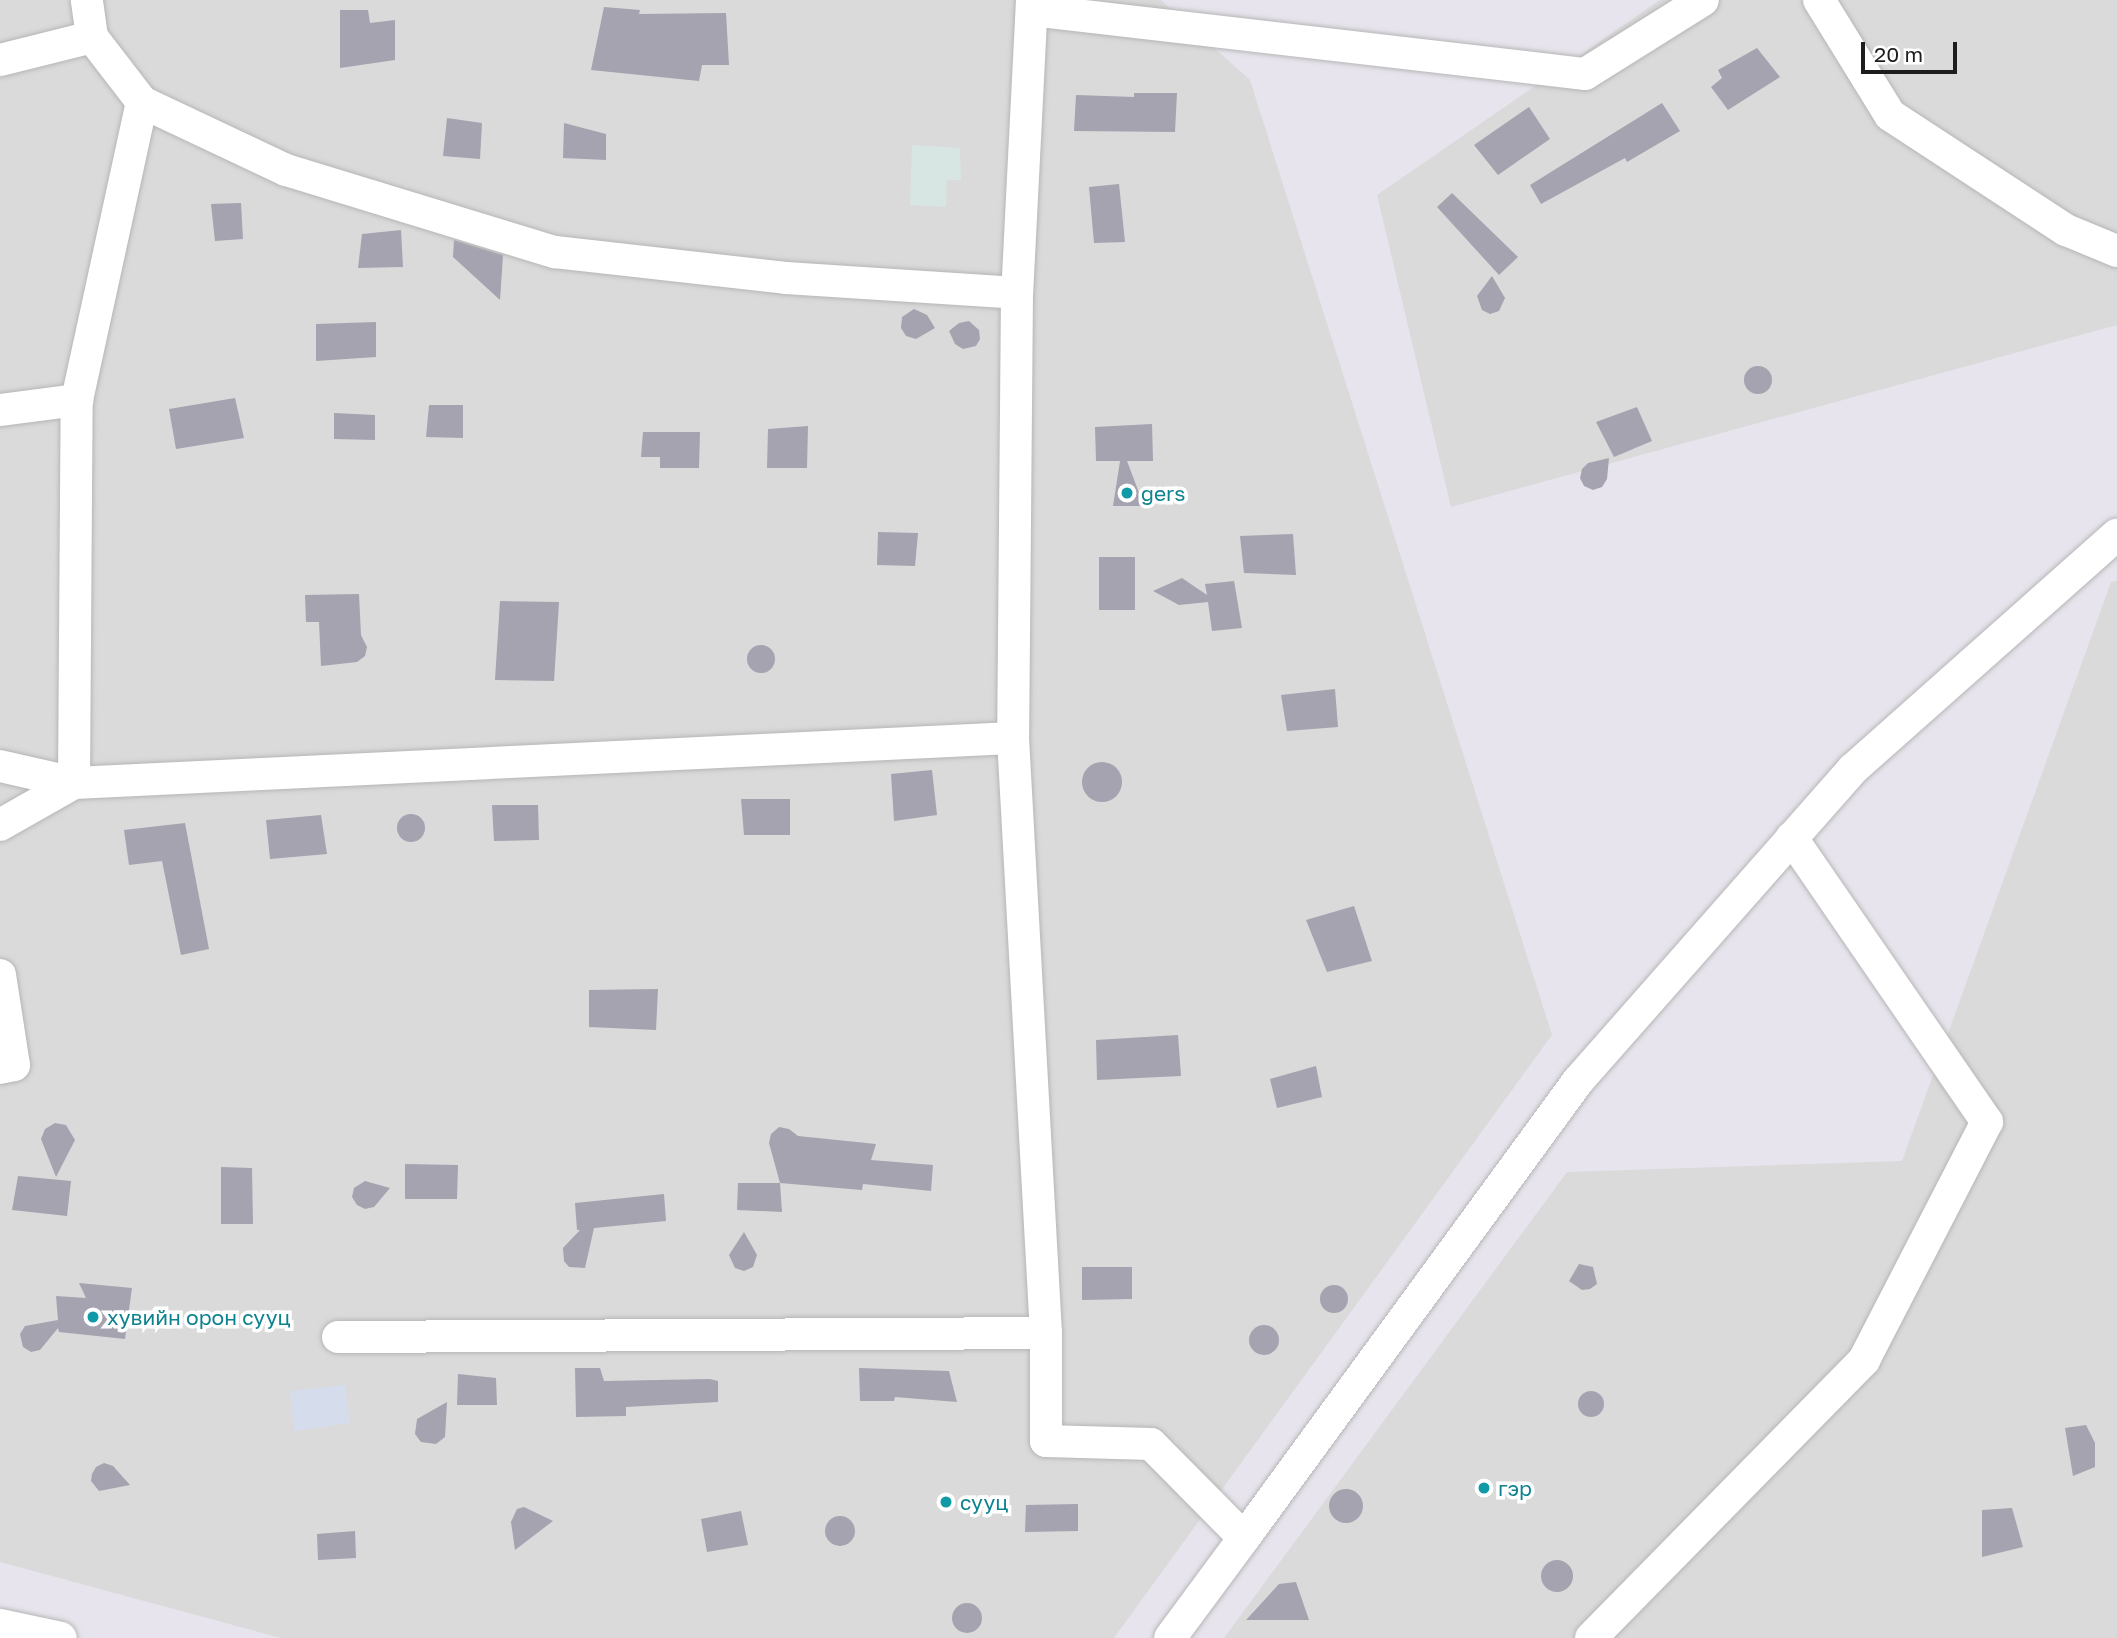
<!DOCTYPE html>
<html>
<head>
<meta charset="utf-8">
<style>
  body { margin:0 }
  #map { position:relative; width:2117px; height:1638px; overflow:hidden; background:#e7e4ed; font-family:"Golos Text",sans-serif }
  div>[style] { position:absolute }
  .residential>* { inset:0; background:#dadadb }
  .commercial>* { inset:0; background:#d5dcec }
  .industrial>* { inset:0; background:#d7e5e3 }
  .building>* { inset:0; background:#a4a3af }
  .round { border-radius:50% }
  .roads { filter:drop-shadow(0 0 2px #b6b6b6) drop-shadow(0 0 2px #b6b6b6) }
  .street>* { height:32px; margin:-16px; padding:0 16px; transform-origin:16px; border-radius:16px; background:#fff }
  .dots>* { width:19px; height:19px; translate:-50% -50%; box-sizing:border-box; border:4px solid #fff; border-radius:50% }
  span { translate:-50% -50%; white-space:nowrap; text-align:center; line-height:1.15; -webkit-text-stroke:7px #fff; paint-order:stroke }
  .culture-label { font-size:21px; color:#0d838f }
  .left { translate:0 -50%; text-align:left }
  .scale { position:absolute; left:1861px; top:42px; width:96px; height:32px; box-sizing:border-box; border:4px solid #1d1d1d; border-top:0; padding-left:9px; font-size:21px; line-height:24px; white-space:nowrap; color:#1d1d1d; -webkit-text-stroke:5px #fff; paint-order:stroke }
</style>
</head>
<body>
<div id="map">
  <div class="residential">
    <i style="clip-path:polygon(0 0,1161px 0,1250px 80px,1552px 1035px,1114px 1638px,281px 1638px,0 1562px)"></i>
    <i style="clip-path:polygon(1660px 0,2117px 0,2117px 325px,1451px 507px,1377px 195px)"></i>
    <i style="clip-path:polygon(2117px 581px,2117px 1638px,1224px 1638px,1567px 1172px,1902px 1161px,2111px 582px)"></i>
  </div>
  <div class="commercial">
    <i style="clip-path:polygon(345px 1385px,350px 1423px,294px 1431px,290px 1391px)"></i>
  </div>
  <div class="industrial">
    <i style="clip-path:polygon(912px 145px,960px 148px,961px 180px,947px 180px,946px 207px,910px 205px)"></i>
  </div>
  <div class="building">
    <i style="clip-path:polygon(604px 7px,640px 10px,639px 14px,726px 13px,729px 65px,702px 65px,699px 81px,591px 70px)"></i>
    <i style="clip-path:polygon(340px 10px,368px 10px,370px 23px,395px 20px,395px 60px,340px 68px)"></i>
    <i style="clip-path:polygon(1757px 48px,1780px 77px,1728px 110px,1711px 87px,1722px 78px,1718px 70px)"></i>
    <i style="clip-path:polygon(1134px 93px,1177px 93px,1175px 132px,1074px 131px,1076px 95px,1134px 97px)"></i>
    <i style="clip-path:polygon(1662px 103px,1680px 131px,1627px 162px,1625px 158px,1541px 204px,1530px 185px)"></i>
    <i style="clip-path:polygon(1529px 107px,1550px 139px,1498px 175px,1474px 145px)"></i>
    <i style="clip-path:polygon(447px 118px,482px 123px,480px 159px,443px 156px)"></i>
    <i style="clip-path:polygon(564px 123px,606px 134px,606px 160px,563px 158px)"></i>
    <i style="clip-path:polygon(1119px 184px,1125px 242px,1094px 243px,1089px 187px)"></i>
    <i style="clip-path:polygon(1452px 193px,1518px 257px,1499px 275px,1437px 207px)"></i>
    <i style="clip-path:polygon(241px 203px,243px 239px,215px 241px,211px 204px)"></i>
    <i style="clip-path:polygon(401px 230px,403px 267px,358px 268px,362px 234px)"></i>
    <i style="clip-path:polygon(454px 240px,503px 255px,500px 300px,453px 257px)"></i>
    <i style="clip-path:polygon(1492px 276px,1505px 298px,1499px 311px,1490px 314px,1482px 310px,1477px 296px)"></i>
    <i style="clip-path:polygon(914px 309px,927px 315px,935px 328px,916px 339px,906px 336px,901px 328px,902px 317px)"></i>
    <i style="clip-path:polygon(969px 321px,979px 330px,980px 339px,976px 346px,963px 349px,955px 344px,949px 331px,959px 323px)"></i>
    <i style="clip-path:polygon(376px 322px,376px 357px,316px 361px,316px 324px)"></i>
    <i class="round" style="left:1744px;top:366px;width:28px;height:28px"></i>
    <i style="clip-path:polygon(235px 398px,244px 438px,176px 449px,169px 409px)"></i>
    <i style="clip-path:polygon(429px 405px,463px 405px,463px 438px,426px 437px)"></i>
    <i style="clip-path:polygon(1637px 407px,1652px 441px,1614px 457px,1596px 422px)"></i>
    <i style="clip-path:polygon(334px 413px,375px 415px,375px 440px,334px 439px)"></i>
    <i style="clip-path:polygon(1152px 424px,1153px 461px,1127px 461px,1144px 506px,1113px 506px,1120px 461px,1096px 461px,1095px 427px)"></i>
    <i style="clip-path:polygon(808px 426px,807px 468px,767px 468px,768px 429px)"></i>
    <i style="clip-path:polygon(643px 432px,700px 432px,699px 468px,660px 468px,660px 457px,641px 457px)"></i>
    <i style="clip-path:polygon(1609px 458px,1607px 479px,1602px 487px,1593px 490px,1584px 486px,1580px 478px,1582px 469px,1588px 463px)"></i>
    <i style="clip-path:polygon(878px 532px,918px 533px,915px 566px,877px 565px)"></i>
    <i style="clip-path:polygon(1293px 534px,1296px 575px,1244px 573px,1240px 536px)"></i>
    <i style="clip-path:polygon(1099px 557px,1135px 557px,1135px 610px,1099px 610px)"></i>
    <i style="clip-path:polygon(1182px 578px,1207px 595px,1205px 584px,1234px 581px,1242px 628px,1212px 631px,1208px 602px,1179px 605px,1153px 591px)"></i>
    <i style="clip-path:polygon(359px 594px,361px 635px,367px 647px,365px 656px,357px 662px,321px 666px,319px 622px,306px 622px,305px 595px)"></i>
    <i style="clip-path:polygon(500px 601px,559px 602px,554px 681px,495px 680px)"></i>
    <i class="round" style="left:747px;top:645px;width:28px;height:28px"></i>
    <i style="clip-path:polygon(1335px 689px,1338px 727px,1287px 731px,1281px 695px)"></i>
    <i class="round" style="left:1082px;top:762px;width:40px;height:40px"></i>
    <i style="clip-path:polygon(932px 770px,937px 815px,894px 821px,891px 774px)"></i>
    <i style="clip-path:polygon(741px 799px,790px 799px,790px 835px,744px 835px)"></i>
    <i style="clip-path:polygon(492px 805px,538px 805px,539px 840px,494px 841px)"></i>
    <i class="round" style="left:397px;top:814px;width:28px;height:28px"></i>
    <i style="clip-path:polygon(321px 815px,327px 854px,270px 859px,266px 820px)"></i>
    <i style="clip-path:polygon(185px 823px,209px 949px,181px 955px,162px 861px,129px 865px,124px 830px)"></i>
    <i style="clip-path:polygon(1354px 906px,1372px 961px,1327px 972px,1306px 920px)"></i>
    <i style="clip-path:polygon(658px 989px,656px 1030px,589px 1027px,589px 990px)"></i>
    <i style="clip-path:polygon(1178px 1035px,1181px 1076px,1097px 1080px,1096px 1040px)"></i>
    <i style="clip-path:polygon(1316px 1066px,1322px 1097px,1277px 1108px,1270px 1079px)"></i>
    <i style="clip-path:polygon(55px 1123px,66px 1125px,75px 1140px,56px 1177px,41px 1139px,45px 1129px)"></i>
    <i style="clip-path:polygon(779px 1127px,789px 1129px,798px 1136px,876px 1144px,871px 1160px,933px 1165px,931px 1191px,863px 1184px,862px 1190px,780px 1183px,769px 1143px,771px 1134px)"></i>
    <i style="clip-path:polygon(405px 1164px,458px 1165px,457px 1199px,405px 1199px)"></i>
    <i style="clip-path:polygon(221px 1167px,252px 1168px,253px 1224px,221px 1224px)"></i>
    <i style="clip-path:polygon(18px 1176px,71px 1181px,67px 1216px,12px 1210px)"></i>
    <i style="clip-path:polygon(365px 1181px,390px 1188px,374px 1207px,365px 1209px,357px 1205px,352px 1197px,354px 1188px)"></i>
    <i style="clip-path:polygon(738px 1183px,780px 1183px,782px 1212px,737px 1210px)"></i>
    <i style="clip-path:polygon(664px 1194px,666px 1221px,594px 1228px,585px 1268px,569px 1267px,564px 1261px,563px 1248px,580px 1230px,577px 1230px,575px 1203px)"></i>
    <i style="clip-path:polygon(744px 1232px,757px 1255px,753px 1267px,744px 1271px,735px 1268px,729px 1255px)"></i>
    <i style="clip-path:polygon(1579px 1264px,1593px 1267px,1597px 1284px,1590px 1289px,1582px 1290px,1569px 1281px)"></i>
    <i style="clip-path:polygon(1082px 1267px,1132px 1267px,1132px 1299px,1082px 1300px)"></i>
    <i style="clip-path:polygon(79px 1283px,132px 1288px,125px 1339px,59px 1332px,58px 1328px,40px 1350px,31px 1352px,23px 1347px,20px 1334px,25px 1326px,58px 1320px,56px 1296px,86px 1298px)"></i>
    <i class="round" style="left:1320px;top:1285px;width:28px;height:28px"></i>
    <i class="round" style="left:1249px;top:1325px;width:30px;height:30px"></i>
    <i style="clip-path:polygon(575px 1368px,600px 1368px,604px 1381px,710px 1379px,718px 1381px,718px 1402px,626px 1407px,626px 1416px,576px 1417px)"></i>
    <i style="clip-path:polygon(859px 1368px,949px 1371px,957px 1402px,895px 1397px,894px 1401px,860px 1401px)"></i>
    <i style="clip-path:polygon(458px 1374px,496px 1378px,497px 1405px,457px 1405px)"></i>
    <i class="round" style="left:1578px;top:1391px;width:26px;height:26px"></i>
    <i style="clip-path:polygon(447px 1402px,445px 1437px,436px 1444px,421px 1442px,415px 1434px,417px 1419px)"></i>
    <i style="clip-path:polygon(2086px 1425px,2095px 1443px,2095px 1467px,2073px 1476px,2065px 1428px)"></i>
    <i style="clip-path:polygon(104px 1463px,113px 1466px,130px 1485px,99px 1491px,91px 1481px,92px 1474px,96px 1467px)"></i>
    <i class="round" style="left:1329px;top:1489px;width:34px;height:34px"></i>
    <i style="clip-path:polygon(1078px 1504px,1078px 1531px,1025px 1532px,1026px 1505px)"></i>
    <i style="clip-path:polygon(524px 1507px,553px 1521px,515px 1550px,511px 1522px,517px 1509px)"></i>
    <i style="clip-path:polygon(2012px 1508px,2023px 1547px,1982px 1557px,1982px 1510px)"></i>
    <i style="clip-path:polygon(741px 1511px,748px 1545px,707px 1552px,701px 1519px)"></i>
    <i class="round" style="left:825px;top:1516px;width:30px;height:30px"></i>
    <i style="clip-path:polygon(355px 1531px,356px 1558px,318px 1560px,317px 1534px)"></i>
    <i class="round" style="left:1541px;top:1560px;width:32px;height:32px"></i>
    <i style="clip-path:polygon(1296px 1582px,1309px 1620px,1246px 1620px,1279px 1584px)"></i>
    <i class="round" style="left:952px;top:1603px;width:30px;height:30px"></i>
  </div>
  <div class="roads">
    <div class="street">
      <i style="left:1032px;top:0;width:293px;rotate:92.9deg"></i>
      <i style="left:1017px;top:293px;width:445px;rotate:90.5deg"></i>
      <i style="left:1013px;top:738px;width:596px;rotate:86.83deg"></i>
      <i style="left:1046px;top:1333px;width:108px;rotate:90deg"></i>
      <i style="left:1046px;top:1441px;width:105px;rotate:1.6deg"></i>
      <i style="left:1151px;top:1444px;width:132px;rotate:45.3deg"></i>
      <i style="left:1244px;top:1538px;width:124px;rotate:126.5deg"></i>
      <i style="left:1819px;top:0;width:135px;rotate:58.3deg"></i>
      <i style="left:1890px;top:115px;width:210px;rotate:33.2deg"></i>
      <i style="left:2066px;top:230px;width:55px;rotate:22.4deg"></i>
      <i style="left:1032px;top:10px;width:557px;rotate:6.6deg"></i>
      <i style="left:1585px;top:74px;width:139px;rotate:-32.1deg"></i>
      <i style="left:0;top:60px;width:95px;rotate:-14deg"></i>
      <i style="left:142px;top:102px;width:159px;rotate:25.3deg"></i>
      <i style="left:286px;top:170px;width:281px;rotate:17deg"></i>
      <i style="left:555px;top:252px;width:232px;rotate:6.4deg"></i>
      <i style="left:786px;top:278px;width:231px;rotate:3.7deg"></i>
      <i style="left:0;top:410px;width:78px;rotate:-7.4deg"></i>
      <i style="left:0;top:766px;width:76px;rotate:12.9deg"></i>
      <i style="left:74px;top:783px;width:940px;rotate:-2.74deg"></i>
      <i style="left:74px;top:783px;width:383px;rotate:-89.6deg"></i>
      <i style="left:77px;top:400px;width:305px;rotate:-77.7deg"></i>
      <i style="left:142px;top:102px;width:82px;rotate:-127.6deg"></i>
      <i style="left:92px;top:37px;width:37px;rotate:-98deg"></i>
      <i style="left:0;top:825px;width:85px;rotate:-29.6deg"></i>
      <i style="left:0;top:975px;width:91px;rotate:81.2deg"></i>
      <i style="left:14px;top:1065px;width:14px;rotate:168deg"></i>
      <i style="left:338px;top:1337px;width:708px;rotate:-0.32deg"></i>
      <i style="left:1244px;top:1538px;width:566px;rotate:-53.84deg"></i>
      <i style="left:1578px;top:1081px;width:416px;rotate:-48.6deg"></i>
      <i style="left:1853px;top:769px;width:353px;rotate:-41.6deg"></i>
      <i style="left:0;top:1625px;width:62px;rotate:12deg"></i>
      <i style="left:1591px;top:1638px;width:390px;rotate:-45.5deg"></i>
      <i style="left:1864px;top:1360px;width:268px;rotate:-62.7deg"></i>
      <i style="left:1987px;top:1122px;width:345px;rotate:-124.5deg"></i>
    </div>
  </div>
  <div class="dots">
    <i style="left:1127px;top:493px;background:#0f9aa8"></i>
    <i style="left:93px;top:1317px;background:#0f9aa8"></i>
    <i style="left:1484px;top:1488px;background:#0f9aa8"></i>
    <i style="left:946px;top:1502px;background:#0f9aa8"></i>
  </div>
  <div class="culture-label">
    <span class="left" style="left:1141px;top:493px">gers</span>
    <span class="left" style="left:107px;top:1317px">хувийн орон сууц</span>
    <span class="left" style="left:1498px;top:1488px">гэр</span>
    <span class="left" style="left:960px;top:1502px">сууц</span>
  </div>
  <div class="scale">20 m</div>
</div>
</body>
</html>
